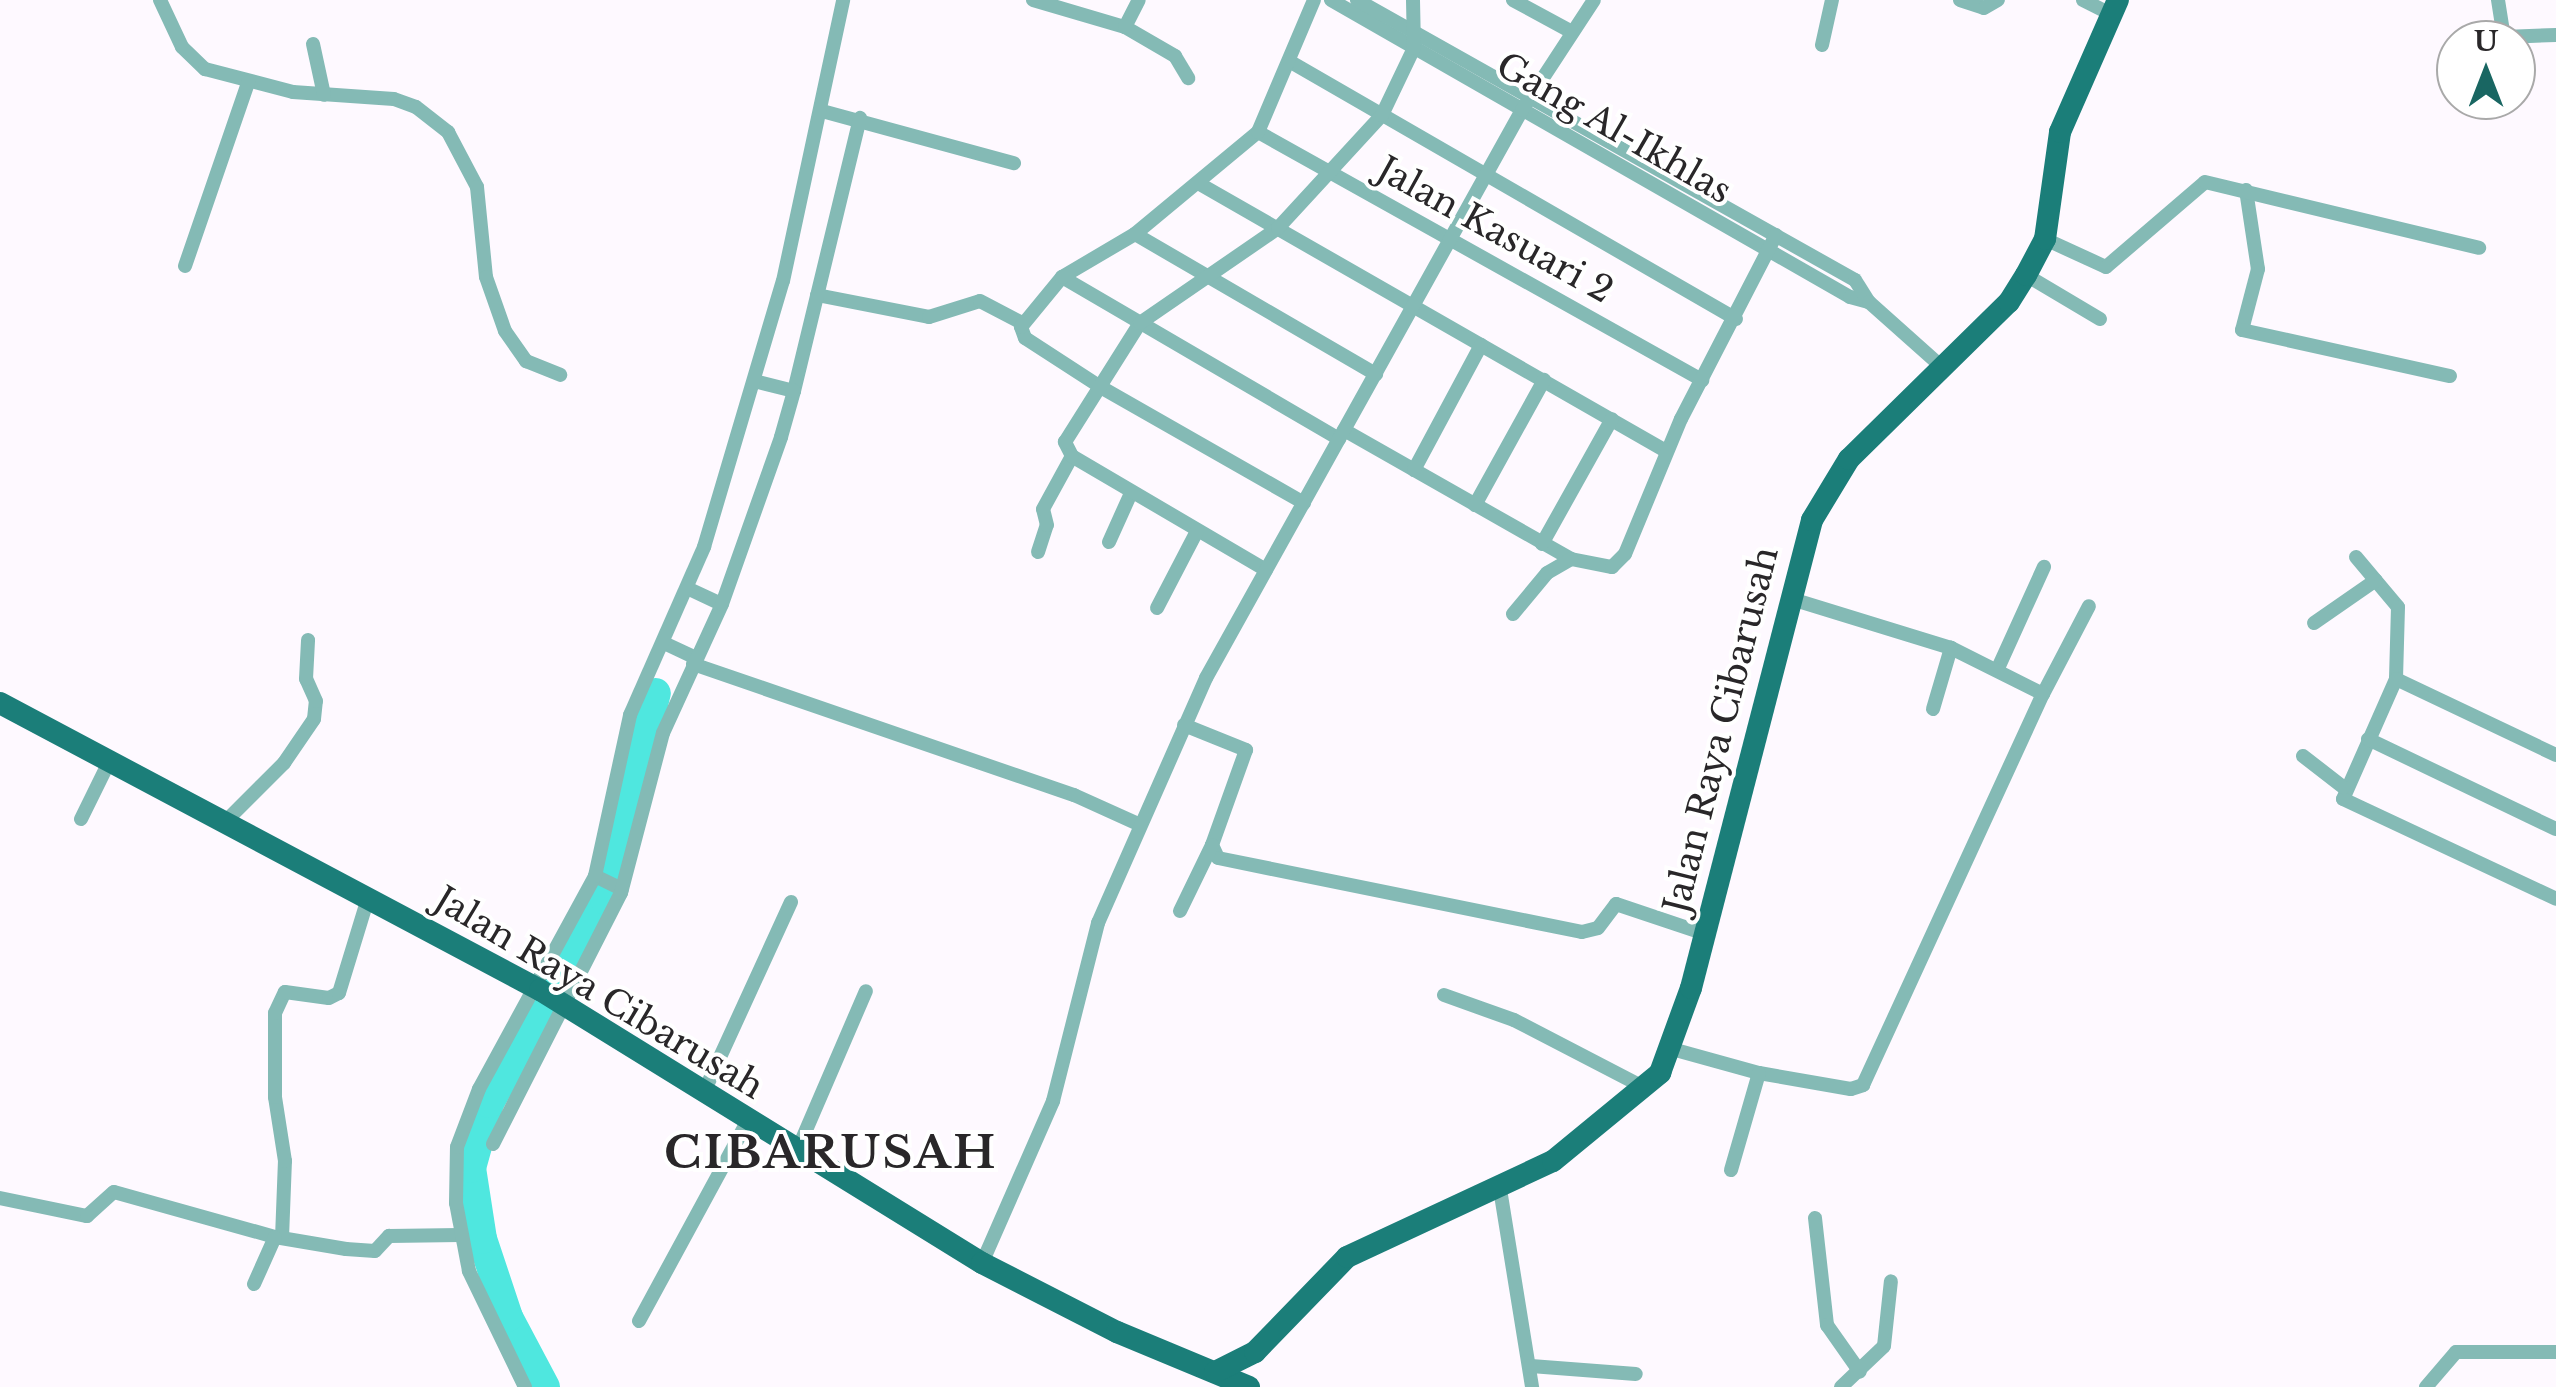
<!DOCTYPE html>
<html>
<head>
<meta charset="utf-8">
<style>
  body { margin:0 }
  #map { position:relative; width:2556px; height:1387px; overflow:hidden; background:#fef9ff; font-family:"Libre Baskerville",serif }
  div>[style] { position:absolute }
  .river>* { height:30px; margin:-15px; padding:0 15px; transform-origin:15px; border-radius:15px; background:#4fe7df }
  .minor>* { height:14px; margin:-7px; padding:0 7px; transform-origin:7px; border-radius:7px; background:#84bab5 }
  .primary>* { height:22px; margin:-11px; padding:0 11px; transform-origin:11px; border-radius:11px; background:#1b7e79 }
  span { translate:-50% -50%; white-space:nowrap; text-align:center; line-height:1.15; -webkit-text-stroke:8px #fff; paint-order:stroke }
  .street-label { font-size:35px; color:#292729 }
  .district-label { font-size:45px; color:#292729; font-weight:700; letter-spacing:2.5px }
  .north { position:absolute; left:2436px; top:20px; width:100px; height:100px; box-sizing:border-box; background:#fff; border:2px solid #a9a9a9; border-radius:50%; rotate:0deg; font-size:28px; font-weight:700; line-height:40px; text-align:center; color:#292729 }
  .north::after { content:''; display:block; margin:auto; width:35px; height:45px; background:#196662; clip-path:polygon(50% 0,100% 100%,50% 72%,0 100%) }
</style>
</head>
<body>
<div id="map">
  <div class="river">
    <i style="left:545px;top:1387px;width:79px;rotate:-117.9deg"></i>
    <i style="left:508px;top:1317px;width:82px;rotate:-108.4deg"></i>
    <i style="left:482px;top:1239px;width:72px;rotate:-98.8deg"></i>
    <i style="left:471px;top:1168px;width:67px;rotate:-74.5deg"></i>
    <i style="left:489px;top:1103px;width:234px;rotate:-60.3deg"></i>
    <i style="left:605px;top:900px;width:213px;rotate:-76.2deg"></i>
  </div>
  <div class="minor">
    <i style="left:160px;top:0;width:52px;rotate:64.9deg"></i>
    <i style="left:182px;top:47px;width:32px;rotate:44deg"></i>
    <i style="left:205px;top:69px;width:91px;rotate:14.6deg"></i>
    <i style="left:293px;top:92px;width:101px;rotate:4deg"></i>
    <i style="left:394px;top:99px;width:23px;rotate:20deg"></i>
    <i style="left:416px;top:107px;width:41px;rotate:38deg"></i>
    <i style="left:448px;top:132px;width:62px;rotate:62.2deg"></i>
    <i style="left:477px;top:187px;width:90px;rotate:84.3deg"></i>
    <i style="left:486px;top:277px;width:57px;rotate:70.6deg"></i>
    <i style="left:505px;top:331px;width:37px;rotate:55deg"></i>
    <i style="left:526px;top:361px;width:37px;rotate:22deg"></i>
    <i style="left:1033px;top:0;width:96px;rotate:16.4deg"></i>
    <i style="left:1125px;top:27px;width:58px;rotate:30.1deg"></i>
    <i style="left:1175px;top:56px;width:26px;rotate:59deg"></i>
    <i style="left:1331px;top:0;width:598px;rotate:29.78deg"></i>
    <i style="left:1850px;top:297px;width:20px;rotate:15deg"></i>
    <i style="left:1357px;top:0;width:571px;rotate:29.35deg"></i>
    <i style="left:1855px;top:280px;width:26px;rotate:58deg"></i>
    <i style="left:1869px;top:302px;width:99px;rotate:41.7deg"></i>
    <i style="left:1513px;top:0;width:65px;rotate:28.5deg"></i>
    <i style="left:1960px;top:0;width:25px;rotate:18deg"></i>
    <i style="left:1984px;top:8px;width:16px;rotate:-30deg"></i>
    <i style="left:2083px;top:0;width:30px;rotate:27deg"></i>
    <i style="left:2498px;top:0;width:37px;rotate:81deg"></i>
    <i style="left:2504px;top:37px;width:52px;rotate:-2.2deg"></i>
    <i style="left:1125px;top:27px;width:30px;rotate:-63deg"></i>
    <i style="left:313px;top:44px;width:52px;rotate:77.8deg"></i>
    <i style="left:1822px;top:45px;width:46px;rotate:-77.5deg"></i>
    <i style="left:1289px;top:61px;width:516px;rotate:29.99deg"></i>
    <i style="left:822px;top:111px;width:199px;rotate:15.2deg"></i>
    <i style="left:1258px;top:132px;width:509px;rotate:29.19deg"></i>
    <i style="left:1198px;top:183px;width:539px;rotate:29.8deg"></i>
    <i style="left:2246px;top:190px;width:80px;rotate:81.4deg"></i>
    <i style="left:2258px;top:269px;width:63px;rotate:104.7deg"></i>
    <i style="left:2242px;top:330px;width:213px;rotate:12.5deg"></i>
    <i style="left:1135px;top:234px;width:279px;rotate:30.2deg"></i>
    <i style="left:2045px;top:239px;width:67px;rotate:24.7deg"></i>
    <i style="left:2106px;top:267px;width:130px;rotate:-40.6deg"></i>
    <i style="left:2205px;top:182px;width:282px;rotate:13.5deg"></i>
    <i style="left:185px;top:266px;width:194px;rotate:-71deg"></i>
    <i style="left:2026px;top:275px;width:86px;rotate:30.7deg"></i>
    <i style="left:1062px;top:277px;width:321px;rotate:30.3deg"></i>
    <i style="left:817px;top:295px;width:114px;rotate:11.1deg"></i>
    <i style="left:929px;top:317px;width:53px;rotate:-17.4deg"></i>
    <i style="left:980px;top:301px;width:47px;rotate:27.6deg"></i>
    <i style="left:794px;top:391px;width:281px;rotate:-76.4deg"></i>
    <i style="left:1344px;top:430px;width:261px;rotate:29.6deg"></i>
    <i style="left:1571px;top:559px;width:42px;rotate:11deg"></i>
    <i style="left:1612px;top:567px;width:18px;rotate:-45deg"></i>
    <i style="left:1625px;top:554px;width:146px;rotate:-67.5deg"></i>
    <i style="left:1681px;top:419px;width:207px;rotate:-62.7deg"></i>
    <i style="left:1414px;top:470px;width:142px;rotate:-61.8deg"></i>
    <i style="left:1304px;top:503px;width:236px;rotate:-150.3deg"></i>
    <i style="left:1099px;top:386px;width:88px;rotate:-147deg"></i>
    <i style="left:1025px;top:338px;width:12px;rotate:-110deg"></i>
    <i style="left:1021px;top:327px;width:65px;rotate:-50.6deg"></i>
    <i style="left:1062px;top:277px;width:85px;rotate:-30.5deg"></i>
    <i style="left:1135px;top:234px;width:160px;rotate:-39.7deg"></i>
    <i style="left:1258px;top:132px;width:143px;rotate:-67deg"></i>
    <i style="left:1475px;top:505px;width:143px;rotate:-61.1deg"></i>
    <i style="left:1109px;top:542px;width:54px;rotate:-65.8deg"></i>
    <i style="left:1542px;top:544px;width:143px;rotate:-60.8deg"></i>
    <i style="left:1038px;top:552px;width:28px;rotate:-72deg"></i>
    <i style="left:1047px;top:525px;width:16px;rotate:-104deg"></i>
    <i style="left:1043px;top:509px;width:60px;rotate:-61.3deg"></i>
    <i style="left:2356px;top:557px;width:65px;rotate:50deg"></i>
    <i style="left:2398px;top:607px;width:72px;rotate:91.6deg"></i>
    <i style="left:2396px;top:679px;width:177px;rotate:25.4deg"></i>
    <i style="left:1266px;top:570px;width:225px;rotate:-149.6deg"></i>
    <i style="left:1072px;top:456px;width:16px;rotate:-117deg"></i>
    <i style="left:1065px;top:442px;width:141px;rotate:-57.8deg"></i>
    <i style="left:1140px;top:323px;width:168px;rotate:-34.5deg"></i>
    <i style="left:1278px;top:228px;width:154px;rotate:-47.4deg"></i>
    <i style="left:1382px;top:115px;width:74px;rotate:-64.5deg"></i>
    <i style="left:1414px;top:48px;width:48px;rotate:-91.2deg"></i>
    <i style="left:687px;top:588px;width:38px;rotate:25deg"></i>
    <i style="left:1157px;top:608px;width:87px;rotate:-62.5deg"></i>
    <i style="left:1513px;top:614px;width:53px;rotate:-50.3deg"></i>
    <i style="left:1547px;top:573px;width:28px;rotate:-30deg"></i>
    <i style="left:2314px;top:623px;width:75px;rotate:-34.7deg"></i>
    <i style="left:664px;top:643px;width:35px;rotate:25deg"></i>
    <i style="left:693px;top:664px;width:403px;rotate:19deg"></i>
    <i style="left:1074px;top:795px;width:72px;rotate:24.4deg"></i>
    <i style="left:1999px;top:666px;width:109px;rotate:-65.6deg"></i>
    <i style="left:2396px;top:679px;width:131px;rotate:113.8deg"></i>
    <i style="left:2343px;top:799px;width:235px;rotate:25.1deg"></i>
    <i style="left:2043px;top:694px;width:99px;rotate:-62.4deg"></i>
    <i style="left:1933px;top:709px;width:64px;rotate:-73.6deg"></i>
    <i style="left:1184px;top:725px;width:67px;rotate:22deg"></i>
    <i style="left:1246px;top:750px;width:101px;rotate:109.7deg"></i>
    <i style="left:1212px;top:845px;width:14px;rotate:65deg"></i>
    <i style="left:1218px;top:858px;width:371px;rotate:11.5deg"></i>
    <i style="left:1582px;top:932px;width:16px;rotate:-14deg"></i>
    <i style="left:1598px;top:928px;width:30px;rotate:-53deg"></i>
    <i style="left:1616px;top:904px;width:94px;rotate:18.6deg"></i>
    <i style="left:2368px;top:739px;width:208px;rotate:25.6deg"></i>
    <i style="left:2303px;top:756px;width:51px;rotate:37.8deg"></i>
    <i style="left:81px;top:819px;width:68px;rotate:-63.8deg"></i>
    <i style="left:227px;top:820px;width:81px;rotate:-45deg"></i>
    <i style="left:284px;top:763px;width:53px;rotate:-55.7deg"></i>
    <i style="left:314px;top:719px;width:18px;rotate:-84deg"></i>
    <i style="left:316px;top:701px;width:24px;rotate:-114deg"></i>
    <i style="left:306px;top:679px;width:39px;rotate:-87deg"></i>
    <i style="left:595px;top:876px;width:30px;rotate:26deg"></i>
    <i style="left:1180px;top:911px;width:73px;rotate:-64.1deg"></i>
    <i style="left:1444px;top:995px;width:74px;rotate:19.7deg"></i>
    <i style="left:1514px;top:1020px;width:148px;rotate:27.4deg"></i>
    <i style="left:1672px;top:1049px;width:90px;rotate:15.4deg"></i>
    <i style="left:1759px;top:1073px;width:93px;rotate:9.9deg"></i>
    <i style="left:1851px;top:1089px;width:13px;rotate:-18deg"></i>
    <i style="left:1863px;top:1085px;width:430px;rotate:-65.3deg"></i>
    <i style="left:2043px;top:694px;width:103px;rotate:-153.4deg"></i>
    <i style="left:1951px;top:648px;width:170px;rotate:-162.9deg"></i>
    <i style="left:704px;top:1092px;width:209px;rotate:-65.4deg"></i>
    <i style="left:493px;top:1144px;width:282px;rotate:-63deg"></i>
    <i style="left:621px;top:893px;width:165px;rotate:-75.3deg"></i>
    <i style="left:663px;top:733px;width:142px;rotate:-65.4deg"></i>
    <i style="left:722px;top:604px;width:177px;rotate:-70.5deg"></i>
    <i style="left:781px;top:437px;width:48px;rotate:-74.2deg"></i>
    <i style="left:794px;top:391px;width:41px;rotate:-166deg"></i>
    <i style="left:797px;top:1151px;width:174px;rotate:-66.7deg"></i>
    <i style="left:1731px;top:1170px;width:101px;rotate:-73.9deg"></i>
    <i style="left:1500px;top:1189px;width:201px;rotate:80.8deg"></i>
    <i style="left:0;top:1198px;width:89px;rotate:11.7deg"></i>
    <i style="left:87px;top:1216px;width:36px;rotate:-42deg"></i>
    <i style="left:114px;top:1192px;width:167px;rotate:15.6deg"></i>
    <i style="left:275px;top:1237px;width:72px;rotate:9.6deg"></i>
    <i style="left:346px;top:1249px;width:29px;rotate:4deg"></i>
    <i style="left:375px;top:1251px;width:21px;rotate:-47deg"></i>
    <i style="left:389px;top:1236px;width:71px;rotate:-0.8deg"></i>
    <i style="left:1815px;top:1218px;width:108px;rotate:83.6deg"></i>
    <i style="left:1827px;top:1325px;width:57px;rotate:54.9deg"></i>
    <i style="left:282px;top:1238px;width:77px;rotate:-87.8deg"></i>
    <i style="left:285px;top:1161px;width:65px;rotate:-98.9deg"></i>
    <i style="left:275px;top:1097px;width:84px;rotate:-90deg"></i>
    <i style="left:275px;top:1013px;width:23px;rotate:-65deg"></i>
    <i style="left:285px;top:992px;width:44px;rotate:7.8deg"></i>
    <i style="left:329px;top:998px;width:11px;rotate:-27deg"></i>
    <i style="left:339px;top:993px;width:99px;rotate:-73deg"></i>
    <i style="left:982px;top:1263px;width:177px;rotate:-66.3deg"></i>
    <i style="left:1053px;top:1101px;width:184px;rotate:-75.8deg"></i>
    <i style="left:1098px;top:923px;width:268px;rotate:-66.2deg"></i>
    <i style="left:1206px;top:678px;width:650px;rotate:-60.91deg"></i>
    <i style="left:1522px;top:110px;width:131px;rotate:-56.8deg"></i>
    <i style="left:254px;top:1284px;width:51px;rotate:-65.9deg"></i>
    <i style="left:639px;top:1321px;width:226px;rotate:-61.5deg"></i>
    <i style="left:1531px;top:1366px;width:105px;rotate:4.4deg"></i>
    <i style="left:525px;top:1387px;width:129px;rotate:-115.8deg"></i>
    <i style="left:469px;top:1271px;width:69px;rotate:-100.8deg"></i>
    <i style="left:456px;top:1203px;width:56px;rotate:-89deg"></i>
    <i style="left:457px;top:1147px;width:62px;rotate:-69.2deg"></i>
    <i style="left:479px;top:1089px;width:243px;rotate:-61.4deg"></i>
    <i style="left:595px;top:876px;width:165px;rotate:-77.7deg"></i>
    <i style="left:630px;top:715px;width:184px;rotate:-66.2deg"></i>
    <i style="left:704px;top:547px;width:277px;rotate:-73.5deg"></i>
    <i style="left:783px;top:281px;width:287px;rotate:-77.9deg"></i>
    <i style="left:1841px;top:1387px;width:59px;rotate:-43.6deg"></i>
    <i style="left:1884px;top:1346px;width:65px;rotate:-83.9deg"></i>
    <i style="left:2426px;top:1387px;width:46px;rotate:-49.4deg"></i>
    <i style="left:2456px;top:1352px;width:100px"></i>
  </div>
  <div class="primary">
    <i style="left:0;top:703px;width:612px;rotate:27.99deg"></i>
    <i style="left:540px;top:990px;width:520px;rotate:31.7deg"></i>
    <i style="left:982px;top:1263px;width:152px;rotate:27.1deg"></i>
    <i style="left:1117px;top:1332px;width:143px;rotate:22.6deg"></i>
    <i style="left:1215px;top:1372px;width:45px;rotate:-26.6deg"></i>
    <i style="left:1255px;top:1352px;width:132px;rotate:-45.9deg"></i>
    <i style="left:1347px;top:1257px;width:227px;rotate:-25deg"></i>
    <i style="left:1553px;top:1161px;width:139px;rotate:-39.4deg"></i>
    <i style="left:1660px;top:1073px;width:90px;rotate:-70deg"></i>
    <i style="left:1691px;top:988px;width:483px;rotate:-75.5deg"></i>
    <i style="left:1812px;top:520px;width:71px;rotate:-58.8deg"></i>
    <i style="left:1849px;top:459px;width:224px;rotate:-44.5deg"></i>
    <i style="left:2009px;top:302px;width:32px;rotate:-58deg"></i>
    <i style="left:2026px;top:275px;width:41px;rotate:-62.2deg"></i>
    <i style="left:2045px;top:239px;width:108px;rotate:-82deg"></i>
    <i style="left:2060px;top:132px;width:144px;rotate:-66.3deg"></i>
  </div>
  <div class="street-label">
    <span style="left:1614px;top:128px;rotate:30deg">Gang Al-Ikhlas</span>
    <span style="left:1495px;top:230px;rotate:29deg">Jalan Kasuari 2</span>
    <span style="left:1721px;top:730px;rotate:-76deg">Jalan Raya Cibarusah</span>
    <span style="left:599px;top:993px;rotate:31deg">Jalan Raya Cibarusah</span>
  </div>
  <div class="district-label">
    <span style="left:831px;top:1153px">CIBARUSAH</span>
  </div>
  <div class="north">U</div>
</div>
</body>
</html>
